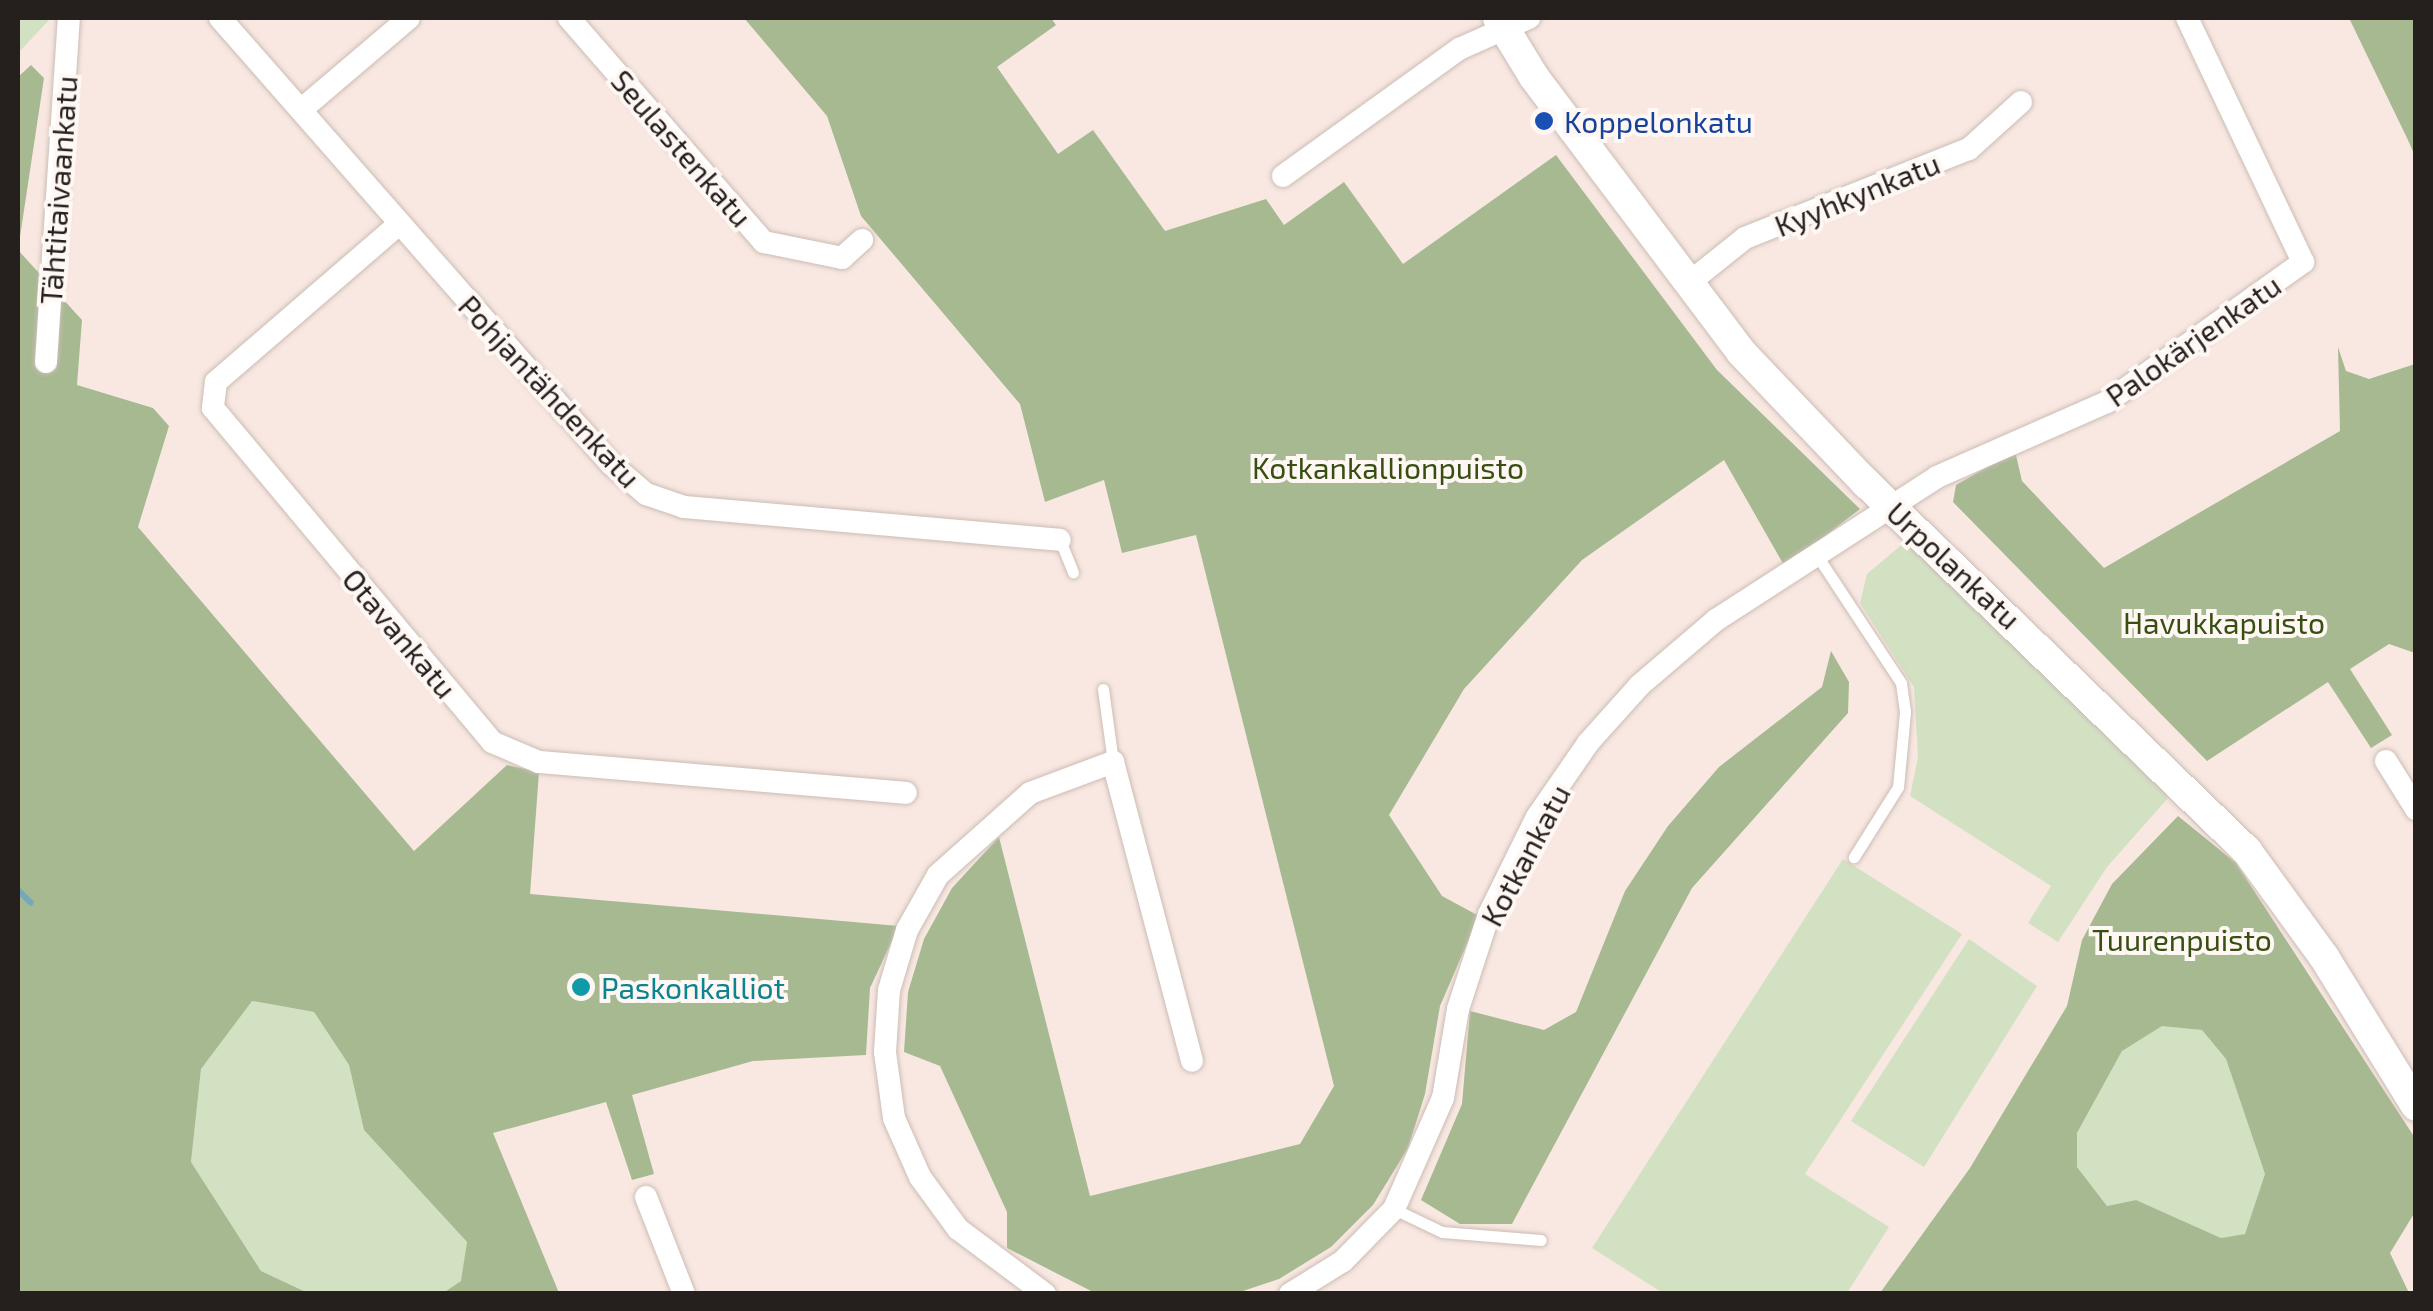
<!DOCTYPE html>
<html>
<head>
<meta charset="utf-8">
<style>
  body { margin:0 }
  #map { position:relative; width:2433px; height:1311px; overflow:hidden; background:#f8e8e1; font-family:"Exo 2",sans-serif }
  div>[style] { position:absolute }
  .green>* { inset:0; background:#d3e1c3 }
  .forest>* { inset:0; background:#a6b991 }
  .stream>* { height:6px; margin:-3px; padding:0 3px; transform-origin:3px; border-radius:3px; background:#74aab7 }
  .roads { filter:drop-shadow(0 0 2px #ccbcb5) drop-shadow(0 0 2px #ccbcb5) }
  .service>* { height:11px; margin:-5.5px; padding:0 5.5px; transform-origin:5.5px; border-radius:5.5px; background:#fff }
  .minor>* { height:22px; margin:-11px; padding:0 11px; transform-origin:11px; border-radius:11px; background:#fff }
  .secondary>* { height:30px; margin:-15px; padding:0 15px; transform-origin:15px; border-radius:15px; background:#fff }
  .dots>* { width:28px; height:28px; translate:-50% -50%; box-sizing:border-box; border:5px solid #fef7f4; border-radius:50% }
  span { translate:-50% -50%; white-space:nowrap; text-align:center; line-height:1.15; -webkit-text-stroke:8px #fef7f4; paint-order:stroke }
  .transit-label { font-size:30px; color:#164399 }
  .left { translate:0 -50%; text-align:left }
  .street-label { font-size:30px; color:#251f1d }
  .park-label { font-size:30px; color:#384f12 }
  .culture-label { font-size:30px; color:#0d838f }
  .frame { position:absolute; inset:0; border:20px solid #251f1d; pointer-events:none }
</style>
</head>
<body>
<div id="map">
  <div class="green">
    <i style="clip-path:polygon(18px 18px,51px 18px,18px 53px)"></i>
    <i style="clip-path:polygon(1906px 541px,2147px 765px,2168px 798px,2107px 867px,2058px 942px,2028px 923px,2051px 886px,1910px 796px,1918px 757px,1914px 687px,1860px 603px,1867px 574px)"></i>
    <i style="clip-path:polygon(1843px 859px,1962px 934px,1805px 1174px,1889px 1227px,1847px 1293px,1663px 1293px,1592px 1248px)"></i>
    <i style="clip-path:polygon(1969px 939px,2037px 986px,1924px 1167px,1851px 1121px)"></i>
    <i style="clip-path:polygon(251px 1001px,314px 1012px,349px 1065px,364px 1130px,467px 1242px,462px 1281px,443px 1293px,308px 1293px,261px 1271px,191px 1162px,201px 1069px)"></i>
    <i style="clip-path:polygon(2162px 1025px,2202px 1030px,2226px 1059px,2265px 1174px,2246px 1234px,2221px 1238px,2136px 1200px,2107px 1206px,2077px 1167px,2077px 1133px,2122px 1051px)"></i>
  </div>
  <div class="forest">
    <i style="clip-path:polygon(744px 18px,1051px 18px,1056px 25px,997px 67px,1058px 154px,1093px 130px,1165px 231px,1266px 199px,1284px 225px,1344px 182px,1403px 264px,1556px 155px,1717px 370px,1860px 509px,1785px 567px,1724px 460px,1582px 560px,1464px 689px,1389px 815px,1442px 896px,1479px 916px,1440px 1006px,1425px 1094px,1408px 1148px,1373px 1205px,1331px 1247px,1279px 1279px,1237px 1293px,1095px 1293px,1007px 1248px,1007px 1212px,940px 1066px,904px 1052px,908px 992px,924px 939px,952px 888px,999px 837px,1090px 1196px,1300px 1144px,1334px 1086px,1196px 535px,1122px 553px,1104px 480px,1045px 502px,1020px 404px,861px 216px,827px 116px)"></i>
    <i style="clip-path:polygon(2349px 18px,2415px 18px,2415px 156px,2407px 138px)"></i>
    <i style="clip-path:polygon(31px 65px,44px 78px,18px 250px,82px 320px,77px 385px,153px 408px,169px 426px,138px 527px,414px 851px,507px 765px,539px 772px,530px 894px,899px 926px,870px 988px,866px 1055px,753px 1061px,632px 1095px,654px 1174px,632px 1180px,606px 1102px,493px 1133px,559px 1293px,443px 1293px,461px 1281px,467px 1242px,364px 1130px,349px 1065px,314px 1012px,252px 1001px,201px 1069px,191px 1162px,261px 1271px,308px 1293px,18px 1293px,18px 77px)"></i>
    <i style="clip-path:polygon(2338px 347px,2346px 371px,2369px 379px,2415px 364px,2415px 653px,2389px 644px,2350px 669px,2392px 735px,2371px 748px,2328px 682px,2207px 761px,1953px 502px,1956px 485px,2015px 451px,2022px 481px,2104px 568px,2340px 431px)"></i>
    <i style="clip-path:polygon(1831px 651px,1849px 682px,1848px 713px,1692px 888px,1512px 1224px,1460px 1224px,1421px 1200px,1462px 1104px,1470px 1011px,1544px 1030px,1576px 1012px,1625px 891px,1668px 826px,1719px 767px,1822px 687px)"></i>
    <i style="clip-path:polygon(evenodd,2178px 816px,2236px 863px,2415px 1138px,2415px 1212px,2390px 1253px,2409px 1293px,1880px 1293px,1970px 1168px,2067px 1006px,2082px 940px,2112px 884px,2178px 816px,2162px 1026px,2202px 1030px,2226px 1059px,2265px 1174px,2245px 1234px,2221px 1238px,2136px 1200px,2107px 1206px,2077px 1167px,2077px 1133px,2122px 1051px,2162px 1026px)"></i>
  </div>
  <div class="stream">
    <i style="left:18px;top:890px;width:18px;rotate:45deg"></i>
  </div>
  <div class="roads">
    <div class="service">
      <i style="left:1060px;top:540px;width:35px;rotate:68deg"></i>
      <i style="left:1818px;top:557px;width:151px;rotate:56.6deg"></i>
      <i style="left:1901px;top:683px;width:29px;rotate:82deg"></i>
      <i style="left:1905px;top:712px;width:75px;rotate:95.3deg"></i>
      <i style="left:1898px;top:787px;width:83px;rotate:122.2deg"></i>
      <i style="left:1103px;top:689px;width:74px;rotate:82.2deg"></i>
      <i style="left:1394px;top:1209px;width:53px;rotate:25.6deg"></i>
      <i style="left:1442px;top:1232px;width:99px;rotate:4.6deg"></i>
    </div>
    <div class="minor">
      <i style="left:220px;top:18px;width:593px;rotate:48.76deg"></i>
      <i style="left:611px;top:464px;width:46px;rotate:40.6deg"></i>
      <i style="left:646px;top:494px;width:40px;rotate:18.9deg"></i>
      <i style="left:684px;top:507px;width:377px;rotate:5deg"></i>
      <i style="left:569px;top:18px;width:297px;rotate:49deg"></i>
      <i style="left:764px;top:242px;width:80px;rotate:11.6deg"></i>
      <i style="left:842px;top:258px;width:27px;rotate:-42deg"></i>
      <i style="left:302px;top:109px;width:140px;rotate:-40.4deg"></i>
      <i style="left:1283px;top:176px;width:217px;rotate:-35.8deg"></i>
      <i style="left:1459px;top:49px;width:77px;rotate:-23.9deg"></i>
      <i style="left:399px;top:224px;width:242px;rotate:139.2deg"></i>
      <i style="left:216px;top:382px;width:26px;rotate:97deg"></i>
      <i style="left:213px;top:408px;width:435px;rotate:50.1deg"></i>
      <i style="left:492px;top:742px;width:51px;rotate:23.1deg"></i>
      <i style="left:539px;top:762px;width:368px;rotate:4.8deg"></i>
      <i style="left:1690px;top:282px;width:70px;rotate:-38.7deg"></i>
      <i style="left:1745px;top:238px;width:241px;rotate:-21.7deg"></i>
      <i style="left:1969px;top:149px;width:70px;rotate:-42.1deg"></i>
      <i style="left:46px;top:362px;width:345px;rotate:-86.2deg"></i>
      <i style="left:2386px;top:761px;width:57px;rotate:58deg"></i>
      <i style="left:646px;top:1197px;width:104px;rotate:68.6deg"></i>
      <i style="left:1045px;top:1294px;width:109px;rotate:-143.2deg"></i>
      <i style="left:958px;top:1229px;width:64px;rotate:-126.2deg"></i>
      <i style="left:920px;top:1177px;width:64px;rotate:-113.8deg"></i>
      <i style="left:894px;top:1118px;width:67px;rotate:-97.8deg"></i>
      <i style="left:885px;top:1052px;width:62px;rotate:-86.3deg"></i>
      <i style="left:889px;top:990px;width:63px;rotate:-73.3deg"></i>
      <i style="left:907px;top:930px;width:63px;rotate:-60.6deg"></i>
      <i style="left:938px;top:875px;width:123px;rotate:-41.7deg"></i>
      <i style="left:1030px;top:793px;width:89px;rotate:-20.5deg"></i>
      <i style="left:1113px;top:762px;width:309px;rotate:75.2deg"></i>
      <i style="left:1290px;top:1294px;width:62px;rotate:-31.9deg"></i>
      <i style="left:1343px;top:1261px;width:73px;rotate:-45.6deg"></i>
      <i style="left:1394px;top:1209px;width:121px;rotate:-66.2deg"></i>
      <i style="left:1443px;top:1098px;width:90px;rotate:-80.4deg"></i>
      <i style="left:1458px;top:1009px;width:100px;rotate:-71.9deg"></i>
      <i style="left:1489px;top:914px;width:108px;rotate:-63.7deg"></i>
      <i style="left:1537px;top:817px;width:90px;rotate:-55.4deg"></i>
      <i style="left:1588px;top:743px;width:78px;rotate:-48.1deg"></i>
      <i style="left:1640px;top:685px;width:100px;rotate:-40.5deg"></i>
      <i style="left:1716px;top:620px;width:263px;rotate:-32.9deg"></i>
      <i style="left:1937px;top:477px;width:186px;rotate:-23.8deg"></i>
      <i style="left:2107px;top:402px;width:241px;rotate:-35.5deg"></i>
      <i style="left:2303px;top:262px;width:270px;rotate:-115.4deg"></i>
    </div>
    <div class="secondary">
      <i style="left:1498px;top:18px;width:69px;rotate:58.6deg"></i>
      <i style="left:1534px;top:77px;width:344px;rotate:53deg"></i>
      <i style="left:1741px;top:352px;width:178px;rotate:46.4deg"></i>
      <i style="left:1864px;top:481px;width:533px;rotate:44.01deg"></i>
      <i style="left:2247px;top:851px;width:131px;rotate:54deg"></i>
      <i style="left:2324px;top:957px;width:175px;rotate:58.3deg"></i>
    </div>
  </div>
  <div class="dots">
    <i style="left:1544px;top:121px;background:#1a4fb4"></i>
    <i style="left:581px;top:987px;background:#0f9aa8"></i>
  </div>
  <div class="transit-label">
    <span class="left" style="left:1564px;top:121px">Koppelonkatu</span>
  </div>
  <div class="street-label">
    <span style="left:682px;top:148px;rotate:49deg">Seulastenkatu</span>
    <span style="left:58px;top:190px;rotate:-86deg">Tähtitaivaankatu</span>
    <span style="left:1857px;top:194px;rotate:-22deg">Kyyhkynkatu</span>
    <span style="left:2193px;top:340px;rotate:-35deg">Palokärjenkatu</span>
    <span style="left:550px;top:391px;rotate:47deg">Pohjantähdenkatu</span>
    <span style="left:1954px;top:565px;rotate:43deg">Urpolankatu</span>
    <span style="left:400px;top:633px;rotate:50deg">Otavankatu</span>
    <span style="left:1525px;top:855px;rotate:-62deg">Kotkankatu</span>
  </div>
  <div class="park-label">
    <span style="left:1388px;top:467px">Kotkankallionpuisto</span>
    <span style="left:2224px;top:622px">Havukkapuisto</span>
    <span style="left:2182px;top:939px">Tuurenpuisto</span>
  </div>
  <div class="culture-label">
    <span class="left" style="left:601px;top:987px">Paskonkalliot</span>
  </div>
  <div class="frame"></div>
</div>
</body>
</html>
